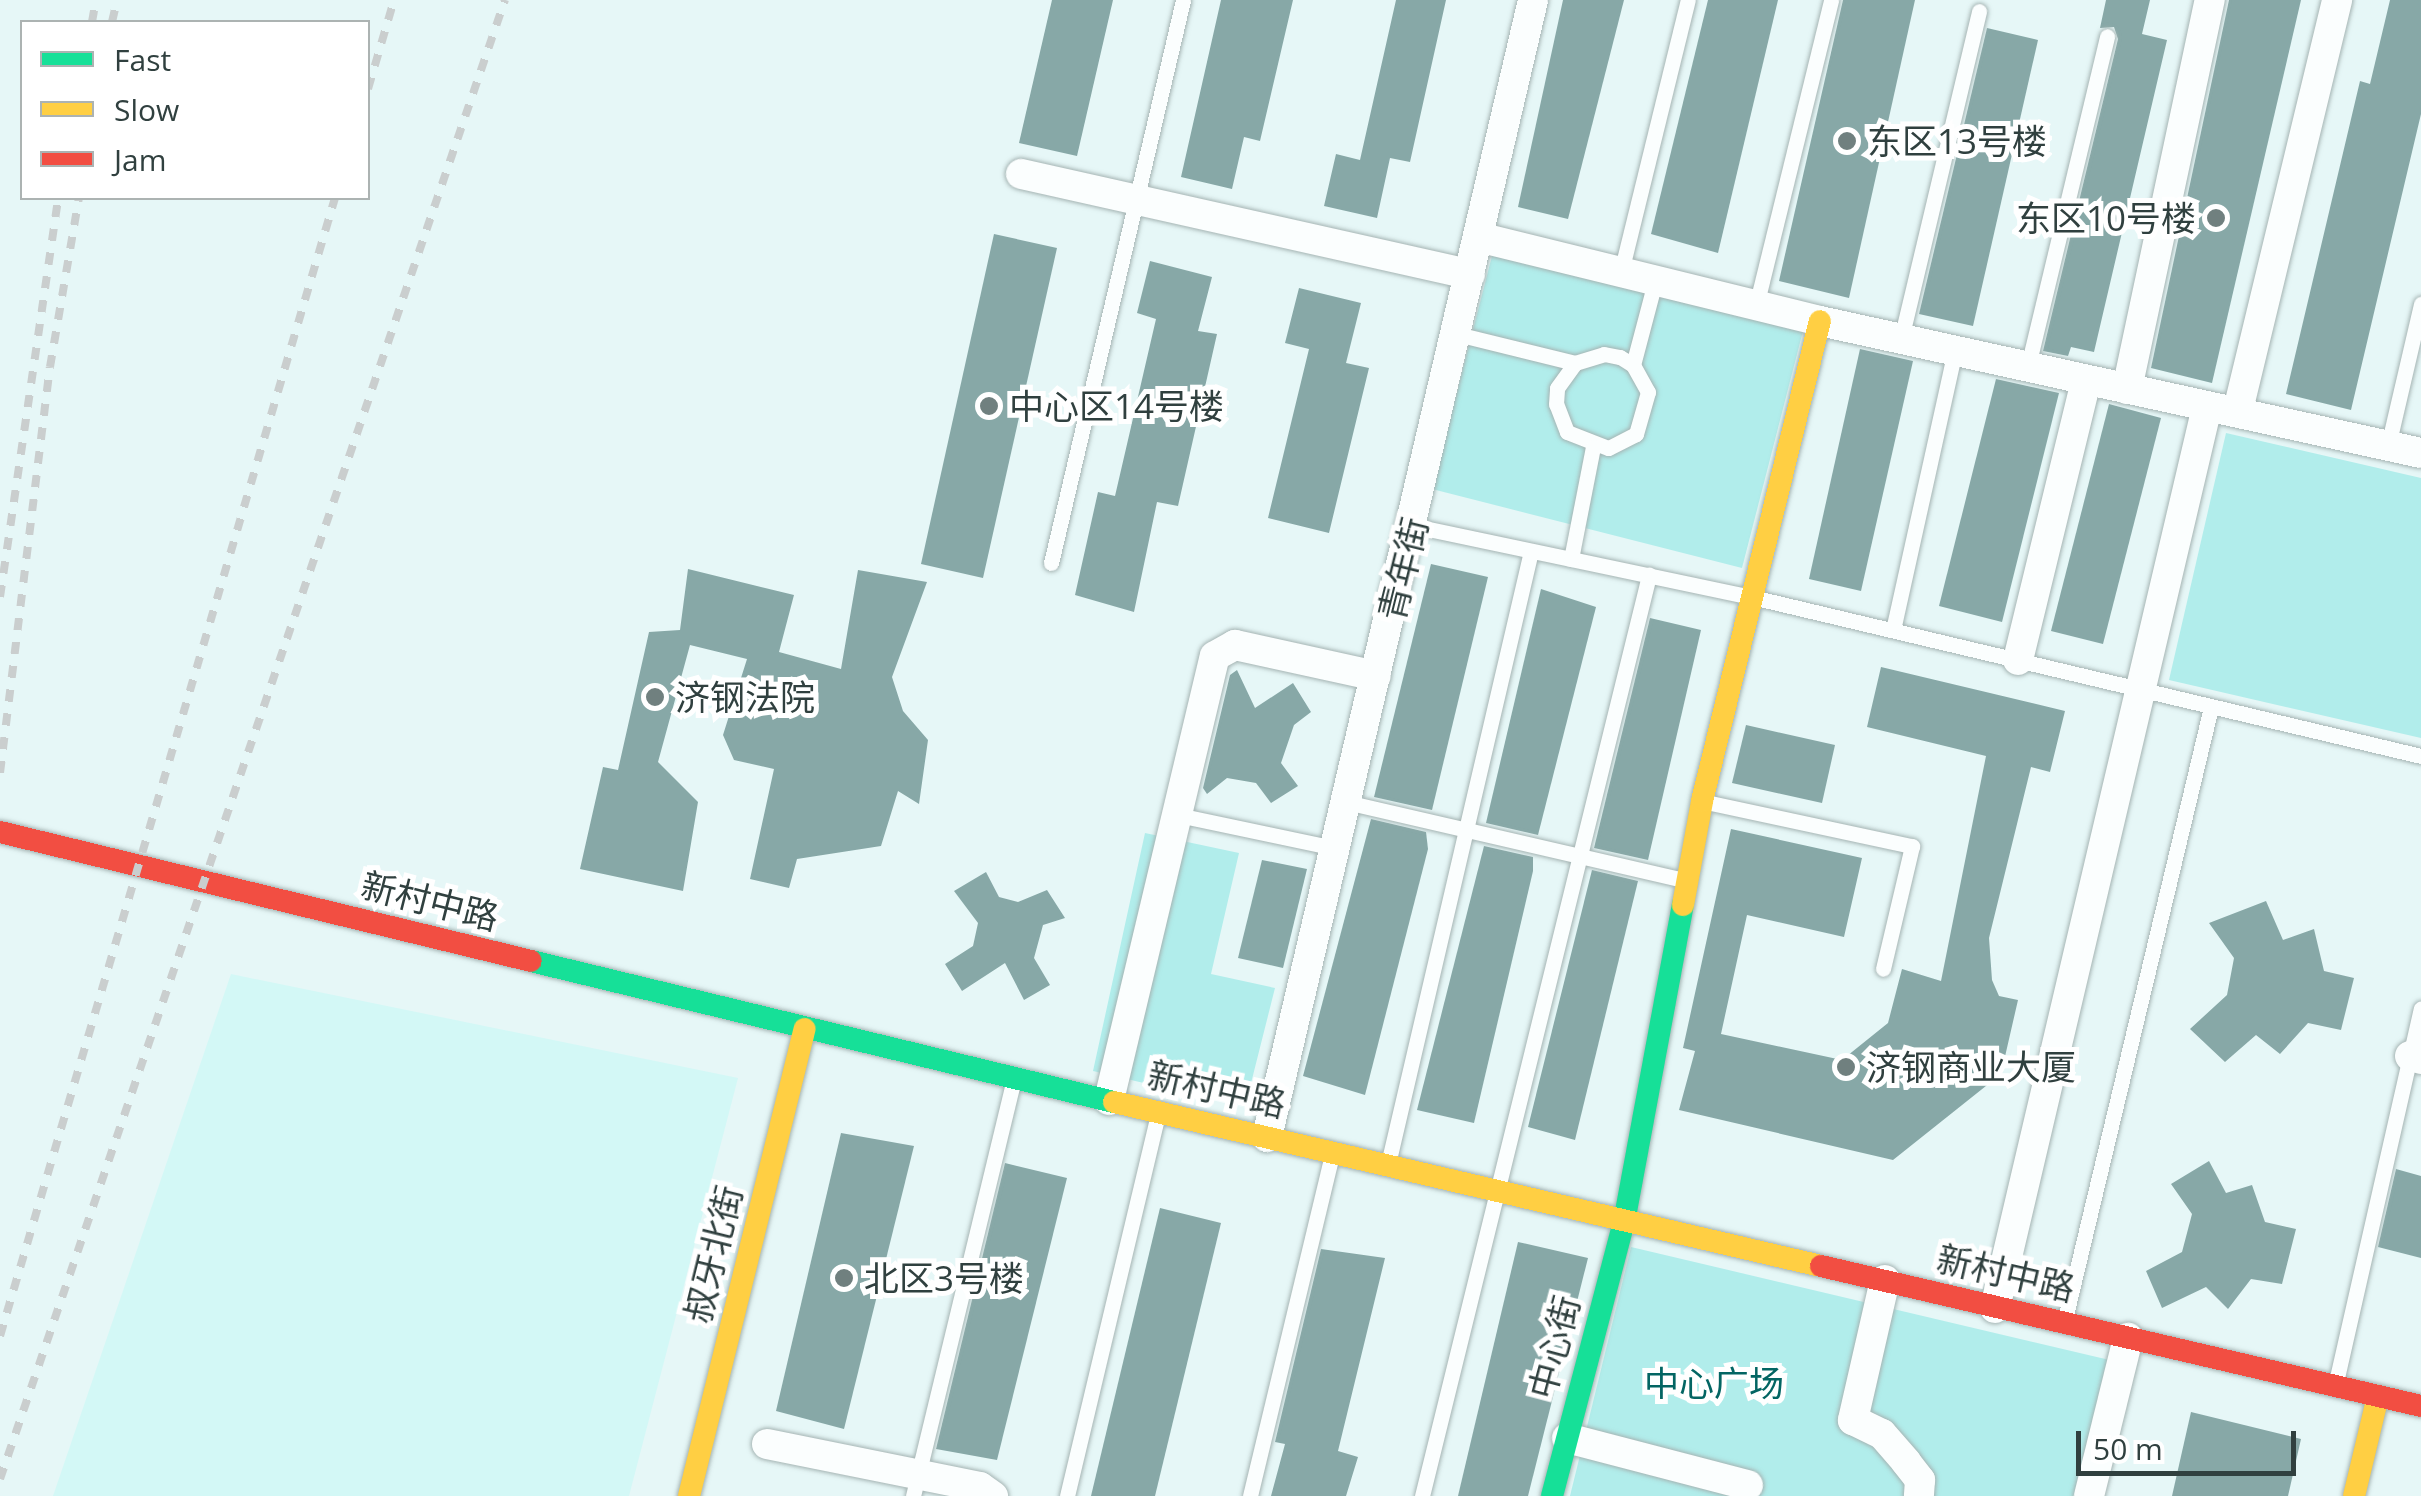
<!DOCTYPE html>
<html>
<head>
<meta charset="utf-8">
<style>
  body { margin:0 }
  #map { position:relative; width:2421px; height:1496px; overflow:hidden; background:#e6f7f7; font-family:"Open Sans","Noto Sans SC",sans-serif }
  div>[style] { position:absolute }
  .built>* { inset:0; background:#d3f8f6 }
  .green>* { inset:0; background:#b1edeb }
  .building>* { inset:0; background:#87a8a7 }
  .roads { filter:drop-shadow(0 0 2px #a5b4b3) drop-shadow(0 0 2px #a5b4b3) }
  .lane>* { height:15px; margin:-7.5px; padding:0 7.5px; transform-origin:7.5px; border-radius:7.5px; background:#fbfefe }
  .street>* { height:30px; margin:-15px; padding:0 15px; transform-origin:15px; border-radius:15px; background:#fbfefe }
  .fast>* { height:22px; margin:-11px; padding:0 11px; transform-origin:11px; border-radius:11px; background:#16e098 }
  .slow>* { height:22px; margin:-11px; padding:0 11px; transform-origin:11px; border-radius:11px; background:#ffcf43 }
  .jam>* { height:22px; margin:-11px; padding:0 11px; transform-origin:11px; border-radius:11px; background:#f24e42 }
  .rail>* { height:8px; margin-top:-4px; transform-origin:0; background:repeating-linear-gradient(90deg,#cacece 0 12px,transparent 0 24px) }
  .dots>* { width:28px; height:28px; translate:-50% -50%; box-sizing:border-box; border:5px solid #fff; border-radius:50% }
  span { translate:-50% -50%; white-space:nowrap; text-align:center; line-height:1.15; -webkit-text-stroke:10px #fff; paint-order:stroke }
  .poi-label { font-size:35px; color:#30403f }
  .left { translate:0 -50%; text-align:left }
  .right { translate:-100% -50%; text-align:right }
  .street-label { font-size:35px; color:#30403f }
  .park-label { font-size:35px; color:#036563 }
  .legend { position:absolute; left:20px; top:20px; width:350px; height:180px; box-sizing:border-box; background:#fff; border:2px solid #acb3b2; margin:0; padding:12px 18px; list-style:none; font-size:30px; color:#30403f }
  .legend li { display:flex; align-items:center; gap:20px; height:50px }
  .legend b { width:50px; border:2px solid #acb3b2 }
  .scale { position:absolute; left:2076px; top:1431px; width:220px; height:45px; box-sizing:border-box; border:5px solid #30403f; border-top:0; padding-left:12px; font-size:30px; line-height:35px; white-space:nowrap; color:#30403f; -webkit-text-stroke:8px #fff; paint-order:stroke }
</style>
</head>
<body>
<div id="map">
  <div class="built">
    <i style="clip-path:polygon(231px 974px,738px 1078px,629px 1496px,53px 1496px)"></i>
  </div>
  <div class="green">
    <i style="clip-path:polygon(1494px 248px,1804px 327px,1742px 568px,1432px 489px)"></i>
    <i style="clip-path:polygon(2226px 433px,2421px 478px,2421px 738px,2169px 680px)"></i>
    <i style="clip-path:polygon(1145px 833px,1239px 853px,1211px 974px,1275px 988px,1245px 1107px,1093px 1071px)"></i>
    <i style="clip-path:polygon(1631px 1247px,2118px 1362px,2086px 1496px,1570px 1496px)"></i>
  </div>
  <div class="building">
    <i style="clip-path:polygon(1052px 0,1113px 0,1077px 156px,1019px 143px)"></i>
    <i style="clip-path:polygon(1221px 0,1293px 0,1260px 141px,1244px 137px,1232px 189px,1181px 177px)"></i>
    <i style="clip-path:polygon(1396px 0,1446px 0,1410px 162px,1390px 158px,1377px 218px,1324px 206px,1336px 154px,1360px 160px)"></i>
    <i style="clip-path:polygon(1563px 0,1624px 0,1568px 219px,1518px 207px)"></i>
    <i style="clip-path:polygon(1708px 0,1778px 0,1718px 253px,1651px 234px)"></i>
    <i style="clip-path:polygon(1843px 0,1915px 0,1849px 298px,1779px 281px)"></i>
    <i style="clip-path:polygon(2106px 0,2150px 0,2142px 34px,2167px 40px,2094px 352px,2071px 347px,2068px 356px,2043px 351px,2118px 39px,2114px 27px,2100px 28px)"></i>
    <i style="clip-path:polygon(2229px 0,2301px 0,2212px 383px,2151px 368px)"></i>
    <i style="clip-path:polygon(2390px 0,2421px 0,2421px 114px,2351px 410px,2286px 394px,2360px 81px,2370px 84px)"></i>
    <i style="clip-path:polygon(1987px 28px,2038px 40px,1973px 326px,1919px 314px)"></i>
    <i style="clip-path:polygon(994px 234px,1057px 248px,983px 578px,921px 564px)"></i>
    <i style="clip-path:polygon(1150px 261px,1212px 277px,1198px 331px,1217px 334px,1178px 506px,1157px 502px,1134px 612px,1075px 595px,1098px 492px,1115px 496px,1156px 319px,1137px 313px)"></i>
    <i style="clip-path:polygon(1299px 288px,1361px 303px,1346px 363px,1369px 368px,1329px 533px,1268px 518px,1309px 349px,1285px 343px)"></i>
    <i style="clip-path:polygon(1860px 349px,1913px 361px,1861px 591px,1809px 579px)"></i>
    <i style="clip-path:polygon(1996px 379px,2059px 393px,2002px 622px,1939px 606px)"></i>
    <i style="clip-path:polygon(2109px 404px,2161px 418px,2103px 644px,2051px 631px)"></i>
    <i style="clip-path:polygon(1431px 564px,1488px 577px,1432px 810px,1374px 797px)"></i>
    <i style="clip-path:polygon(688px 569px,794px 595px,779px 652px,841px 669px,858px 570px,927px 582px,892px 677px,903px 711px,928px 740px,919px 804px,898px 791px,881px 846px,797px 859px,789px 888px,750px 879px,774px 769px,734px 760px,723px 735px,747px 659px,690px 645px,658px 762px,698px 802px,683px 891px,580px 869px,603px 767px,618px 770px,649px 632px,680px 630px)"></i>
    <i style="clip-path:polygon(1541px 589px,1596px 607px,1538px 835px,1486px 823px)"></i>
    <i style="clip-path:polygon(1650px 618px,1701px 630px,1648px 860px,1594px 848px)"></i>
    <i style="clip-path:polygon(1881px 667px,2065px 711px,2050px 772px,2031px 767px,1989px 938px,1992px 980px,1999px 996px,2018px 1000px,2001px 1074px,1893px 1160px,1679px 1110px,1695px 1051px,1683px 1048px,1731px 829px,1862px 858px,1844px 937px,1747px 915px,1721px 1034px,1842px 1060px,1888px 1023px,1902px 969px,1941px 981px,1986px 756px,1867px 727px)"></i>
    <i style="clip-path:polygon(1237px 670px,1255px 708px,1293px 683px,1311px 712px,1294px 725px,1281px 763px,1298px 786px,1271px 803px,1256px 783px,1227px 778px,1207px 794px,1203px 788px,1230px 675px)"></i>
    <i style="clip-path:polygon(1746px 725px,1835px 745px,1822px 803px,1732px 783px)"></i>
    <i style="clip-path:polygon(1371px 819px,1426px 832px,1428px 849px,1365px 1095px,1303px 1076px)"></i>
    <i style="clip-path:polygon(1484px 846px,1533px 857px,1533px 871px,1474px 1123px,1417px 1110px)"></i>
    <i style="clip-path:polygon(1262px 860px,1307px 869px,1283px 968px,1238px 958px)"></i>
    <i style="clip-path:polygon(1592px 870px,1638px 881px,1575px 1140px,1528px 1127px)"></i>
    <i style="clip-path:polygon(986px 872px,999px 897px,1018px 902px,1047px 890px,1065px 918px,1043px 925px,1034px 958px,1050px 985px,1024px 1000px,1005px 963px,962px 991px,945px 964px,973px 946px,978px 923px,954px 891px)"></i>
    <i style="clip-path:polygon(2266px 901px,2283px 940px,2314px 929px,2324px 971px,2354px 978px,2341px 1030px,2308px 1023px,2280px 1054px,2256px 1035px,2225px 1062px,2190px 1029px,2227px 995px,2234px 958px,2209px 923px)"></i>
    <i style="clip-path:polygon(841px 1133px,914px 1146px,844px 1429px,776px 1411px)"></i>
    <i style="clip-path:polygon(2209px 1161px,2226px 1193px,2252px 1185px,2265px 1222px,2296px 1229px,2282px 1284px,2251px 1279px,2228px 1309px,2206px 1287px,2162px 1308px,2146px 1271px,2182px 1252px,2192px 1214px,2171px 1184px)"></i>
    <i style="clip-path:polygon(1005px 1163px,1067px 1178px,997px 1460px,936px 1449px)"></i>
    <i style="clip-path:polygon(2396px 1169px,2421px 1176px,2421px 1258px,2378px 1247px)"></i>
    <i style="clip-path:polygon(1160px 1208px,1221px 1223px,1155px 1496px,1091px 1496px)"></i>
    <i style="clip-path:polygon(1518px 1242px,1588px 1258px,1528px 1496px,1458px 1496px)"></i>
    <i style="clip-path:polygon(1321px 1249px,1385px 1258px,1338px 1451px,1358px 1457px,1346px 1496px,1271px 1496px,1285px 1444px,1275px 1442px)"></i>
    <i style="clip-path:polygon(2191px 1412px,2301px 1439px,2288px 1496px,2172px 1496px)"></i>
  </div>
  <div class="roads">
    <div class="lane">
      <i style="left:1621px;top:272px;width:280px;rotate:-76.2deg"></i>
      <i style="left:1756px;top:306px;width:315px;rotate:-76.2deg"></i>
      <i style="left:1457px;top:334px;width:122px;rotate:13.8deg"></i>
      <i style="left:1575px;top:363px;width:30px;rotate:-17deg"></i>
      <i style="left:1604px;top:354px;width:16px;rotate:11deg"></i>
      <i style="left:1620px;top:357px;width:15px;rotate:32deg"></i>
      <i style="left:1633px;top:365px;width:31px;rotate:61deg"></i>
      <i style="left:1648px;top:392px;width:44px;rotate:105.9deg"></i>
      <i style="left:1636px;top:434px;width:31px;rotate:153deg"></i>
      <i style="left:1608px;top:448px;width:44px;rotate:-158.7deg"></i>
      <i style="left:1567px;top:432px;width:30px;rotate:-111deg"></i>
      <i style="left:1556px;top:404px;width:16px;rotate:-86deg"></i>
      <i style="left:1557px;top:388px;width:31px;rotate:-54deg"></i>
      <i style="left:1901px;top:339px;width:337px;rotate:-76.6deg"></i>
      <i style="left:1633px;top:365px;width:86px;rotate:-75.2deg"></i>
      <i style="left:2028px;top:366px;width:339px;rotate:-76.5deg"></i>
      <i style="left:2388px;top:446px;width:146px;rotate:-76.9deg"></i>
      <i style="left:1414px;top:526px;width:345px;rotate:11.9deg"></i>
      <i style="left:1752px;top:597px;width:688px;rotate:13.37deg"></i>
      <i style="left:1571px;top:559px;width:114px;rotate:-78.9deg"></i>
      <i style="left:1051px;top:563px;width:578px;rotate:-76.8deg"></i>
      <i style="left:1893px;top:630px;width:286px;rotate:-77.5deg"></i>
      <i style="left:1346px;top:802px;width:346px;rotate:13deg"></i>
      <i style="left:1706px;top:802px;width:211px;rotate:12.1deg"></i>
      <i style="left:1912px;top:846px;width:126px;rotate:103.3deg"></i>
      <i style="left:1178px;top:815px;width:160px;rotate:11.9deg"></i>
      <i style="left:1388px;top:1164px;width:629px;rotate:-76.87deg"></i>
      <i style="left:2065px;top:1319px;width:629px;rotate:-76.58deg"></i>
      <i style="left:2336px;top:1382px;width:383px;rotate:-77.2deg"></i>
      <i style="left:913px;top:1496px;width:426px;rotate:-76.4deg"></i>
      <i style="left:1067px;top:1496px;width:392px;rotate:-76.6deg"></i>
      <i style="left:1250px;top:1496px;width:352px;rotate:-76.5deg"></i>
      <i style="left:1422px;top:1496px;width:949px;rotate:-76.15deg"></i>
    </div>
    <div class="street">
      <i style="left:1021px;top:174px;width:460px;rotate:12.6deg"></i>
      <i style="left:1478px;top:237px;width:352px;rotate:13.8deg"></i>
      <i style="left:1820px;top:321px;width:615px;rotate:12.39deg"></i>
      <i style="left:2127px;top:389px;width:398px;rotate:-78deg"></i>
      <i style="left:2238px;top:410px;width:422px;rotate:-76.4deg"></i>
      <i style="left:2018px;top:660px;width:288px;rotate:-76.3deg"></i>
      <i style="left:2410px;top:1056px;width:11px;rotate:15deg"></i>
      <i style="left:1109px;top:1100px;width:456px;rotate:-76.6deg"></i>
      <i style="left:1215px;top:656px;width:23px;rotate:-29deg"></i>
      <i style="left:1235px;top:645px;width:144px;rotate:12.4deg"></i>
      <i style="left:1267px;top:1137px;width:1168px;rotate:-76.83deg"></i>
      <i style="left:1885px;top:1280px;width:144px;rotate:102.9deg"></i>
      <i style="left:1853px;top:1420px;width:32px;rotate:26deg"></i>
      <i style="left:1882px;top:1434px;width:37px;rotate:49deg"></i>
      <i style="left:1906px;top:1462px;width:23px;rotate:52deg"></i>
      <i style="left:1920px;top:1480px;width:16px;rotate:94deg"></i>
      <i style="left:1995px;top:1308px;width:926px;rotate:-76.76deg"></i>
      <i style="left:1567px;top:1438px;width:187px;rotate:14.6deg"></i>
      <i style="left:767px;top:1444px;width:217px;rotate:11.4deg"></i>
      <i style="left:980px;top:1487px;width:16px;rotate:35deg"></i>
      <i style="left:2089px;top:1496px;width:163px;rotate:-76.1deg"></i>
    </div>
    <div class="fast">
      <i style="left:531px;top:961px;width:600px;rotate:13.6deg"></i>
      <i style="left:1552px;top:1496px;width:288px;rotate:-75.3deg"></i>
      <i style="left:1625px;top:1217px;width:317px;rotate:-79.5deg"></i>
    </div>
    <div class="slow">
      <i style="left:1683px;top:905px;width:106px;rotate:-79.6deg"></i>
      <i style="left:1702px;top:801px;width:494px;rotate:-76.2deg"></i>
      <i style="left:1114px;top:1102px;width:726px;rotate:13.06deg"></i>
      <i style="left:689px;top:1496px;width:481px;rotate:-76.1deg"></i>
      <i style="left:2354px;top:1496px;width:103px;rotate:-76.5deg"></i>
    </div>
    <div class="jam">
      <i style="left:0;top:832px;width:546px;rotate:13.65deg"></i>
      <i style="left:1821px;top:1266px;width:616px;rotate:13.13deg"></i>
    </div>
  </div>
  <div class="rail">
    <i style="left:92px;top:22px;width:22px;rotate:-80deg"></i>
    <i style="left:112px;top:22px;width:23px;rotate:-77deg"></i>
    <i style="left:368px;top:89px;width:93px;rotate:-73.7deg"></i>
    <i style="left:0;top:597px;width:403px;rotate:-81.7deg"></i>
    <i style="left:0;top:773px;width:409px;rotate:-83deg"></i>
    <i style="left:50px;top:367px;width:171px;rotate:-80.3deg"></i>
    <i style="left:0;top:1336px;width:1186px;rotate:-73.6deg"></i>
    <i style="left:0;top:1479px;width:1563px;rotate:-71.15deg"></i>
  </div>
  <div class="dots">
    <i style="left:1847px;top:141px;background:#70807f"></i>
    <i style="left:2216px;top:218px;background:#70807f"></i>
    <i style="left:989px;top:406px;background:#70807f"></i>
    <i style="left:655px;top:697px;background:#70807f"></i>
    <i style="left:1846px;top:1067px;background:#70807f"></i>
    <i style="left:844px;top:1278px;background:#70807f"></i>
  </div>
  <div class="poi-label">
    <span class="left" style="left:1867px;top:141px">东区13号楼</span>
    <span class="right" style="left:2196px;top:218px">东区10号楼</span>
    <span class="left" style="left:1009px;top:406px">中心区14号楼</span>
    <span class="left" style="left:675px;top:697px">济钢法院</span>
    <span class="left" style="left:1866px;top:1067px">济钢商业大厦</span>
    <span class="left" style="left:864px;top:1278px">北区3号楼</span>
  </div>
  <div class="street-label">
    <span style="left:1403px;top:569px;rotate:-76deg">青年街</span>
    <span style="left:430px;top:901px;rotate:14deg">新村中路</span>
    <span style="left:1217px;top:1089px;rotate:13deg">新村中路</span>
    <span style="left:713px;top:1254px;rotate:-76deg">叔牙北街</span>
    <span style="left:2006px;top:1273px;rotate:13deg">新村中路</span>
    <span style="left:1554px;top:1347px;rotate:-75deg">中心街</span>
  </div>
  <div class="park-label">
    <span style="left:1714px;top:1383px">中心广场</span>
  </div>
  <ul class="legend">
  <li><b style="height:12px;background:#16e098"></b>Fast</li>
  <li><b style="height:12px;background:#ffcf43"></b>Slow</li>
  <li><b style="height:12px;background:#f24e42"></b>Jam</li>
  </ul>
  <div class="scale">50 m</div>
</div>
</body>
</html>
